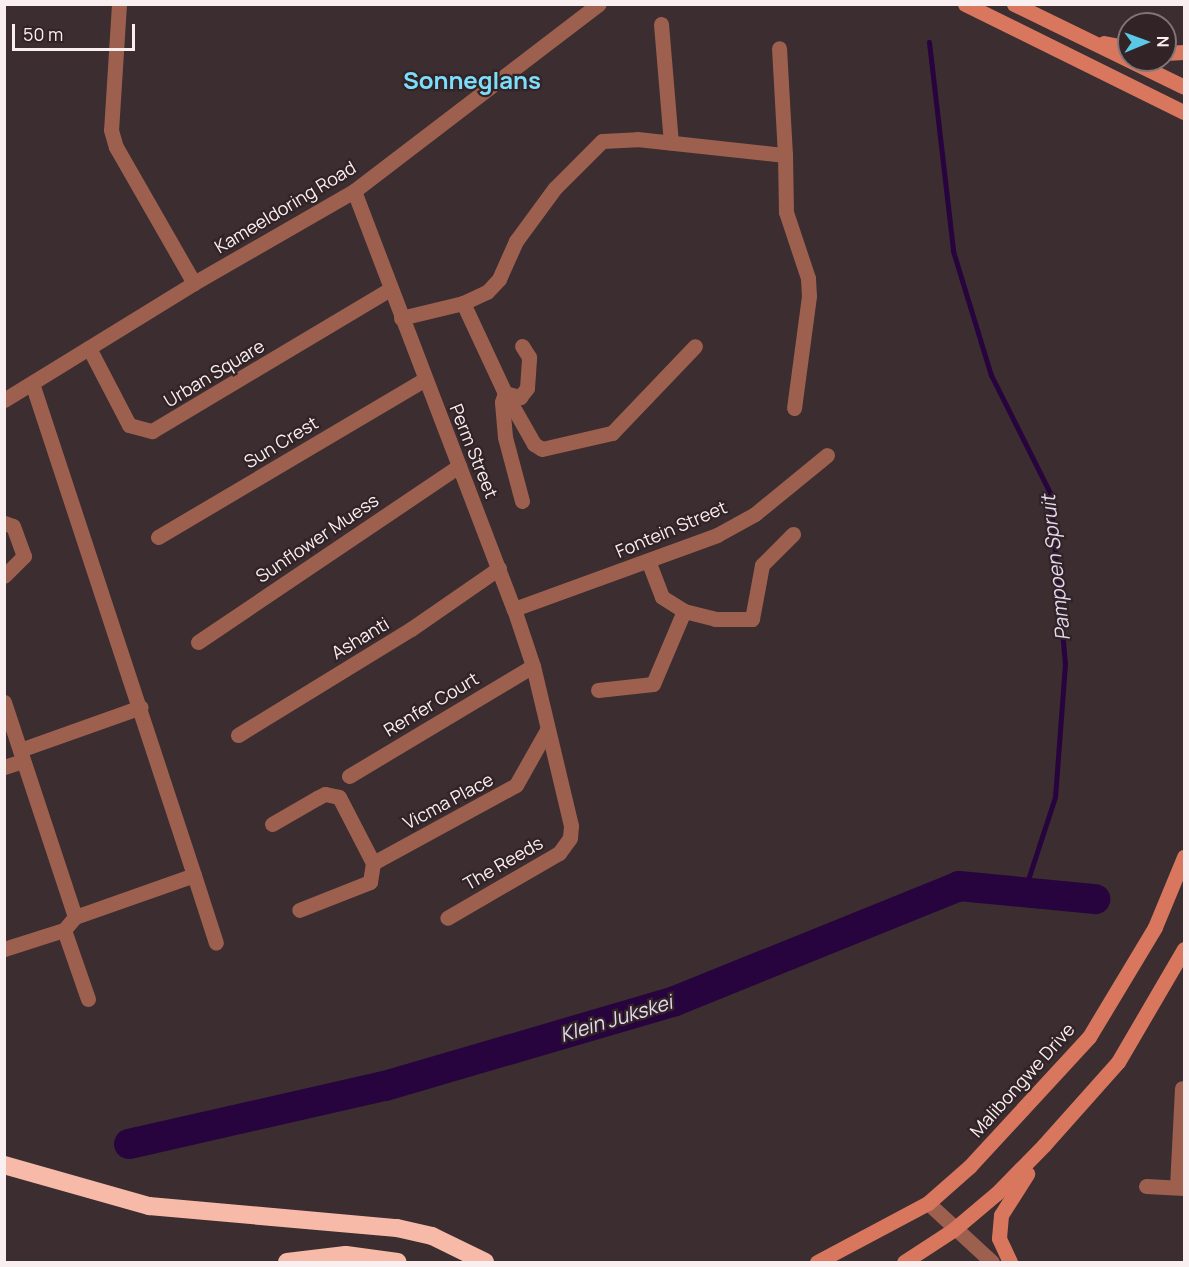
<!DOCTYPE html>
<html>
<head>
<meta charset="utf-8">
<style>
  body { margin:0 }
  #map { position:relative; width:1189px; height:1267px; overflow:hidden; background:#3b2d30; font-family:Manrope,sans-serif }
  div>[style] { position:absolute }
  .stream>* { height:5px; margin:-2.5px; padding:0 2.5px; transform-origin:2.5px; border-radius:2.5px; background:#27043e }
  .river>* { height:30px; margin:-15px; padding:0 15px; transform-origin:15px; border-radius:15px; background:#27043e }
  .street>* { height:15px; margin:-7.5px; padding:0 7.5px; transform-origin:7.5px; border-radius:7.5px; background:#9d604f }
  .secondary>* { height:15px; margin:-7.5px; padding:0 7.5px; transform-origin:7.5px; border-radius:7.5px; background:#d8775d }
  .highway>* { height:18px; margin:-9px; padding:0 9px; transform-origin:9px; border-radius:9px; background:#f7baa9 }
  span { translate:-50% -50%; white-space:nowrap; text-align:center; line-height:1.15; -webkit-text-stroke:4.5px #312326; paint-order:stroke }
  .street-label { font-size:18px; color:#f9eff1 }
  .water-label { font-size:20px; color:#e4d9ef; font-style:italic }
  .district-label { font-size:24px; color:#7ddefb; font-weight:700 }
  .frame { position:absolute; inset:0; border:6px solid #f9eff1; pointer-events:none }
  .north { position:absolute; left:1117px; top:12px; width:60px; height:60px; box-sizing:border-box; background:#312326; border:2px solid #817577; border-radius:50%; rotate:89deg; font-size:16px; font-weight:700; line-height:24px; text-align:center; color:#f9eff1 }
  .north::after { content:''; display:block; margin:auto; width:21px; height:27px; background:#5bc8e6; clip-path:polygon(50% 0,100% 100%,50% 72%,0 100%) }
  .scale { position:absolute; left:12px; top:24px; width:123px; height:27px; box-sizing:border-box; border:3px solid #f9eff1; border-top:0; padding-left:8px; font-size:18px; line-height:21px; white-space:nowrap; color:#f9eff1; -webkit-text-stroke:4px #312326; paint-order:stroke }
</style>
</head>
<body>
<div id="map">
  <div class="stream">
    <i style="left:929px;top:42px;width:210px;rotate:83.4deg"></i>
    <i style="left:953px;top:251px;width:130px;rotate:73deg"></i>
    <i style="left:991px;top:375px;width:132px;rotate:63.4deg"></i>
    <i style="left:1050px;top:493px;width:172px;rotate:85deg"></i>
    <i style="left:1065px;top:664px;width:133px;rotate:94.3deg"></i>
    <i style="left:1055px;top:797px;width:100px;rotate:108.1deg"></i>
  </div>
  <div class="river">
    <i style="left:129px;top:1144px;width:262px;rotate:-12.8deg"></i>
    <i style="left:385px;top:1086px;width:302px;rotate:-16.3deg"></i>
    <i style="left:675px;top:1001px;width:306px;rotate:-22deg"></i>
    <i style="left:959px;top:886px;width:137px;rotate:5.5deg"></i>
  </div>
  <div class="street">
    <i style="left:119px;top:4px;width:126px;rotate:93.6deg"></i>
    <i style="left:111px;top:130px;width:18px;rotate:74deg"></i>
    <i style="left:116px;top:147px;width:157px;rotate:60.2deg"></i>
    <i style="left:661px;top:24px;width:119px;rotate:85.2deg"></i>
    <i style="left:785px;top:155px;width:57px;rotate:89deg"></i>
    <i style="left:786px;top:212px;width:70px;rotate:71.6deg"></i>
    <i style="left:808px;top:278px;width:18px;rotate:87deg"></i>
    <i style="left:809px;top:296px;width:113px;rotate:97.6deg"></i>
    <i style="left:354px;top:191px;width:448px;rotate:69.1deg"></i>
    <i style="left:514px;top:609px;width:60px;rotate:71.6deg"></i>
    <i style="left:533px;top:666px;width:164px;rotate:76.6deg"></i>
    <i style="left:571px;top:826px;width:12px;rotate:95deg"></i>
    <i style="left:570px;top:838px;width:19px;rotate:126deg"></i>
    <i style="left:559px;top:853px;width:129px;rotate:149.9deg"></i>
    <i style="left:463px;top:303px;width:99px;rotate:65deg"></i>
    <i style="left:505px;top:393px;width:59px;rotate:60.4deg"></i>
    <i style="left:534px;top:444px;width:9px;rotate:32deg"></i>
    <i style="left:542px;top:449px;width:72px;rotate:-12.9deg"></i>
    <i style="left:612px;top:433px;width:120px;rotate:-46.3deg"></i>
    <i style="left:401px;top:318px;width:64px;rotate:-13.6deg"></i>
    <i style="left:463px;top:303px;width:26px;rotate:-25deg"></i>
    <i style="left:487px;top:292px;width:18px;rotate:-47deg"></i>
    <i style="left:499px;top:279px;width:42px;rotate:-65.9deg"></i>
    <i style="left:516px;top:241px;width:66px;rotate:-53.7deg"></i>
    <i style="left:555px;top:188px;width:66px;rotate:-45deg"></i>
    <i style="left:602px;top:141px;width:35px;rotate:-3deg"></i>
    <i style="left:637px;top:139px;width:149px;rotate:6.2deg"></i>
    <i style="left:785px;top:155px;width:107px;rotate:-93.2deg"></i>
    <i style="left:89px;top:348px;width:87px;rotate:62.5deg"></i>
    <i style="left:129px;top:425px;width:24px;rotate:15deg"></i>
    <i style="left:152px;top:431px;width:277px;rotate:-30.8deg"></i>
    <i style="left:4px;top:400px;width:223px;rotate:-31.6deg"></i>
    <i style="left:194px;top:283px;width:185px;rotate:-29.9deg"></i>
    <i style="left:354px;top:191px;width:308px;rotate:-37.4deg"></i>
    <i style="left:522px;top:501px;width:66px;rotate:-104.9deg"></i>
    <i style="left:505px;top:437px;width:35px;rotate:-95deg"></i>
    <i style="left:502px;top:402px;width:9px;rotate:-72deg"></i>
    <i style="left:505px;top:393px;width:16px;rotate:15deg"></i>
    <i style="left:520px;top:397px;width:11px;rotate:-52deg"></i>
    <i style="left:527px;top:388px;width:31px;rotate:-86deg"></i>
    <i style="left:529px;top:357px;width:13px;rotate:-122deg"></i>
    <i style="left:4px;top:523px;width:9px;rotate:18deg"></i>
    <i style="left:13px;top:526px;width:32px;rotate:70deg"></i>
    <i style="left:24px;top:556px;width:28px;rotate:135deg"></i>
    <i style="left:158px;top:537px;width:309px;rotate:-30.6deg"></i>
    <i style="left:649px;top:563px;width:36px;rotate:69deg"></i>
    <i style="left:662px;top:597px;width:26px;rotate:32deg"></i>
    <i style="left:514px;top:609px;width:216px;rotate:-20deg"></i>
    <i style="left:717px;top:535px;width:43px;rotate:-28.9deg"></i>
    <i style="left:755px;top:514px;width:93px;rotate:-39.3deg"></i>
    <i style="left:198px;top:642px;width:315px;rotate:-34deg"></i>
    <i style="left:598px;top:690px;width:55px;rotate:-6.2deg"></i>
    <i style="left:653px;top:684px;width:79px;rotate:-67deg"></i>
    <i style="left:684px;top:611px;width:32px;rotate:14deg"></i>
    <i style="left:715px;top:619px;width:37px"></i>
    <i style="left:752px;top:619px;width:55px;rotate:-79.5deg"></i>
    <i style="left:762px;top:565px;width:44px;rotate:-45deg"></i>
    <i style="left:4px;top:702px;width:226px;rotate:71.7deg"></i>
    <i style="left:238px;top:735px;width:203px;rotate:-31.5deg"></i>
    <i style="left:411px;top:629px;width:107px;rotate:-34.7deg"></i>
    <i style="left:20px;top:750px;width:128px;rotate:-19.6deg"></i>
    <i style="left:4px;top:767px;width:20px;rotate:-18deg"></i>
    <i style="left:349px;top:776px;width:214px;rotate:-30.9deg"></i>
    <i style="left:272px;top:824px;width:52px;rotate:-30deg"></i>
    <i style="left:317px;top:798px;width:9px;rotate:-27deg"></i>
    <i style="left:325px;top:794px;width:14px;rotate:12deg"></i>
    <i style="left:339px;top:797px;width:74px;rotate:62.7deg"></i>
    <i style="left:373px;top:863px;width:19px;rotate:99deg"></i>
    <i style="left:370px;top:882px;width:76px;rotate:158.5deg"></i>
    <i style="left:373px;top:863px;width:163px;rotate:-28.6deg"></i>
    <i style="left:516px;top:785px;width:63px;rotate:-60.6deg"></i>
    <i style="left:194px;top:875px;width:71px;rotate:72.1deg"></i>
    <i style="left:64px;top:930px;width:73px;rotate:70.8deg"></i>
    <i style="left:4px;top:949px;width:63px;rotate:-17.6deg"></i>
    <i style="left:64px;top:930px;width:17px;rotate:-50deg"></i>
    <i style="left:75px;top:917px;width:126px;rotate:-19.4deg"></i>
    <i style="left:194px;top:875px;width:518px;rotate:-108.23deg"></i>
    <i style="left:1146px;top:1186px;width:38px;rotate:3deg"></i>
    <i style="left:1177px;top:1187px;width:99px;rotate:-87.1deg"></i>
    <i style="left:928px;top:1203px;width:87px;rotate:42.7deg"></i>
  </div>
  <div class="secondary">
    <i style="left:965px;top:4px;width:244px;rotate:26.3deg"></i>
    <i style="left:1014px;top:4px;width:189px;rotate:26deg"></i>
    <i style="left:1104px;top:43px;width:25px;rotate:11deg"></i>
    <i style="left:1165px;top:53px;width:19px;rotate:-3deg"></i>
    <i style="left:817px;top:1262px;width:126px;rotate:-28deg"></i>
    <i style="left:928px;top:1203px;width:55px;rotate:-41.3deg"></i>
    <i style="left:969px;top:1167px;width:177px;rotate:-47.3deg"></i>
    <i style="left:1089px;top:1037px;width:128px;rotate:-59deg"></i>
    <i style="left:1155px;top:927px;width:76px;rotate:-67.5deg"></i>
    <i style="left:904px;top:1262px;width:59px;rotate:-33.1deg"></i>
    <i style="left:953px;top:1230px;width:57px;rotate:-40.1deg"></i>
    <i style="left:997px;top:1193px;width:67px;rotate:-45.6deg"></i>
    <i style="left:1044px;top:1145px;width:111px;rotate:-48.3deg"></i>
    <i style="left:1118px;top:1062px;width:131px;rotate:-59.7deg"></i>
    <i style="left:1010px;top:1262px;width:26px;rotate:-115deg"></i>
    <i style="left:999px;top:1238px;width:23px;rotate:-85deg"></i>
    <i style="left:1001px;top:1215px;width:49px;rotate:-57.6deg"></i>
  </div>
  <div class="highway">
    <i style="left:4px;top:1165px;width:151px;rotate:15.8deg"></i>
    <i style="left:149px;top:1206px;width:249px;rotate:5.1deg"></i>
    <i style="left:397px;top:1228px;width:36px;rotate:13deg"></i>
    <i style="left:432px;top:1236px;width:59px;rotate:26.1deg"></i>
    <i style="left:287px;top:1262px;width:59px;rotate:-6.8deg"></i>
    <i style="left:346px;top:1255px;width:52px;rotate:7.7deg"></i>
  </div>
  <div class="street-label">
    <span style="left:285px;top:207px;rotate:-31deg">Kameeldoring Road</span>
    <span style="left:214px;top:373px;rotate:-31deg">Urban Square</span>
    <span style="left:281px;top:442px;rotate:-31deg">Sun Crest</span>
    <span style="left:474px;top:451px;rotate:68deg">Perm Street</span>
    <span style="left:671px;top:529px;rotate:-23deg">Fontein Street</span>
    <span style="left:317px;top:538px;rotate:-34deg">Sunflower Muess</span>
    <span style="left:360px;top:638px;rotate:-31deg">Ashanti</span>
    <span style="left:431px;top:704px;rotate:-31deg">Renfer Court</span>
    <span style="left:448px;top:801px;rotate:-28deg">Vicma Place</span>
    <span style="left:503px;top:863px;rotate:-30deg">The Reeds</span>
    <span style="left:1022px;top:1080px;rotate:-48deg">Malibongwe Drive</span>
  </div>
  <div class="water-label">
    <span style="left:1055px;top:568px;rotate:-96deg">Pampoen Spruit</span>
    <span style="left:616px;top:1018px;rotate:-17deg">Klein Jukskei</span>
  </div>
  <div class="district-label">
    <span style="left:472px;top:80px">Sonneglans</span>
  </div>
  <div class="frame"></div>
  <div class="north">N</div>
  <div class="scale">50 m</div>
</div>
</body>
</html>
